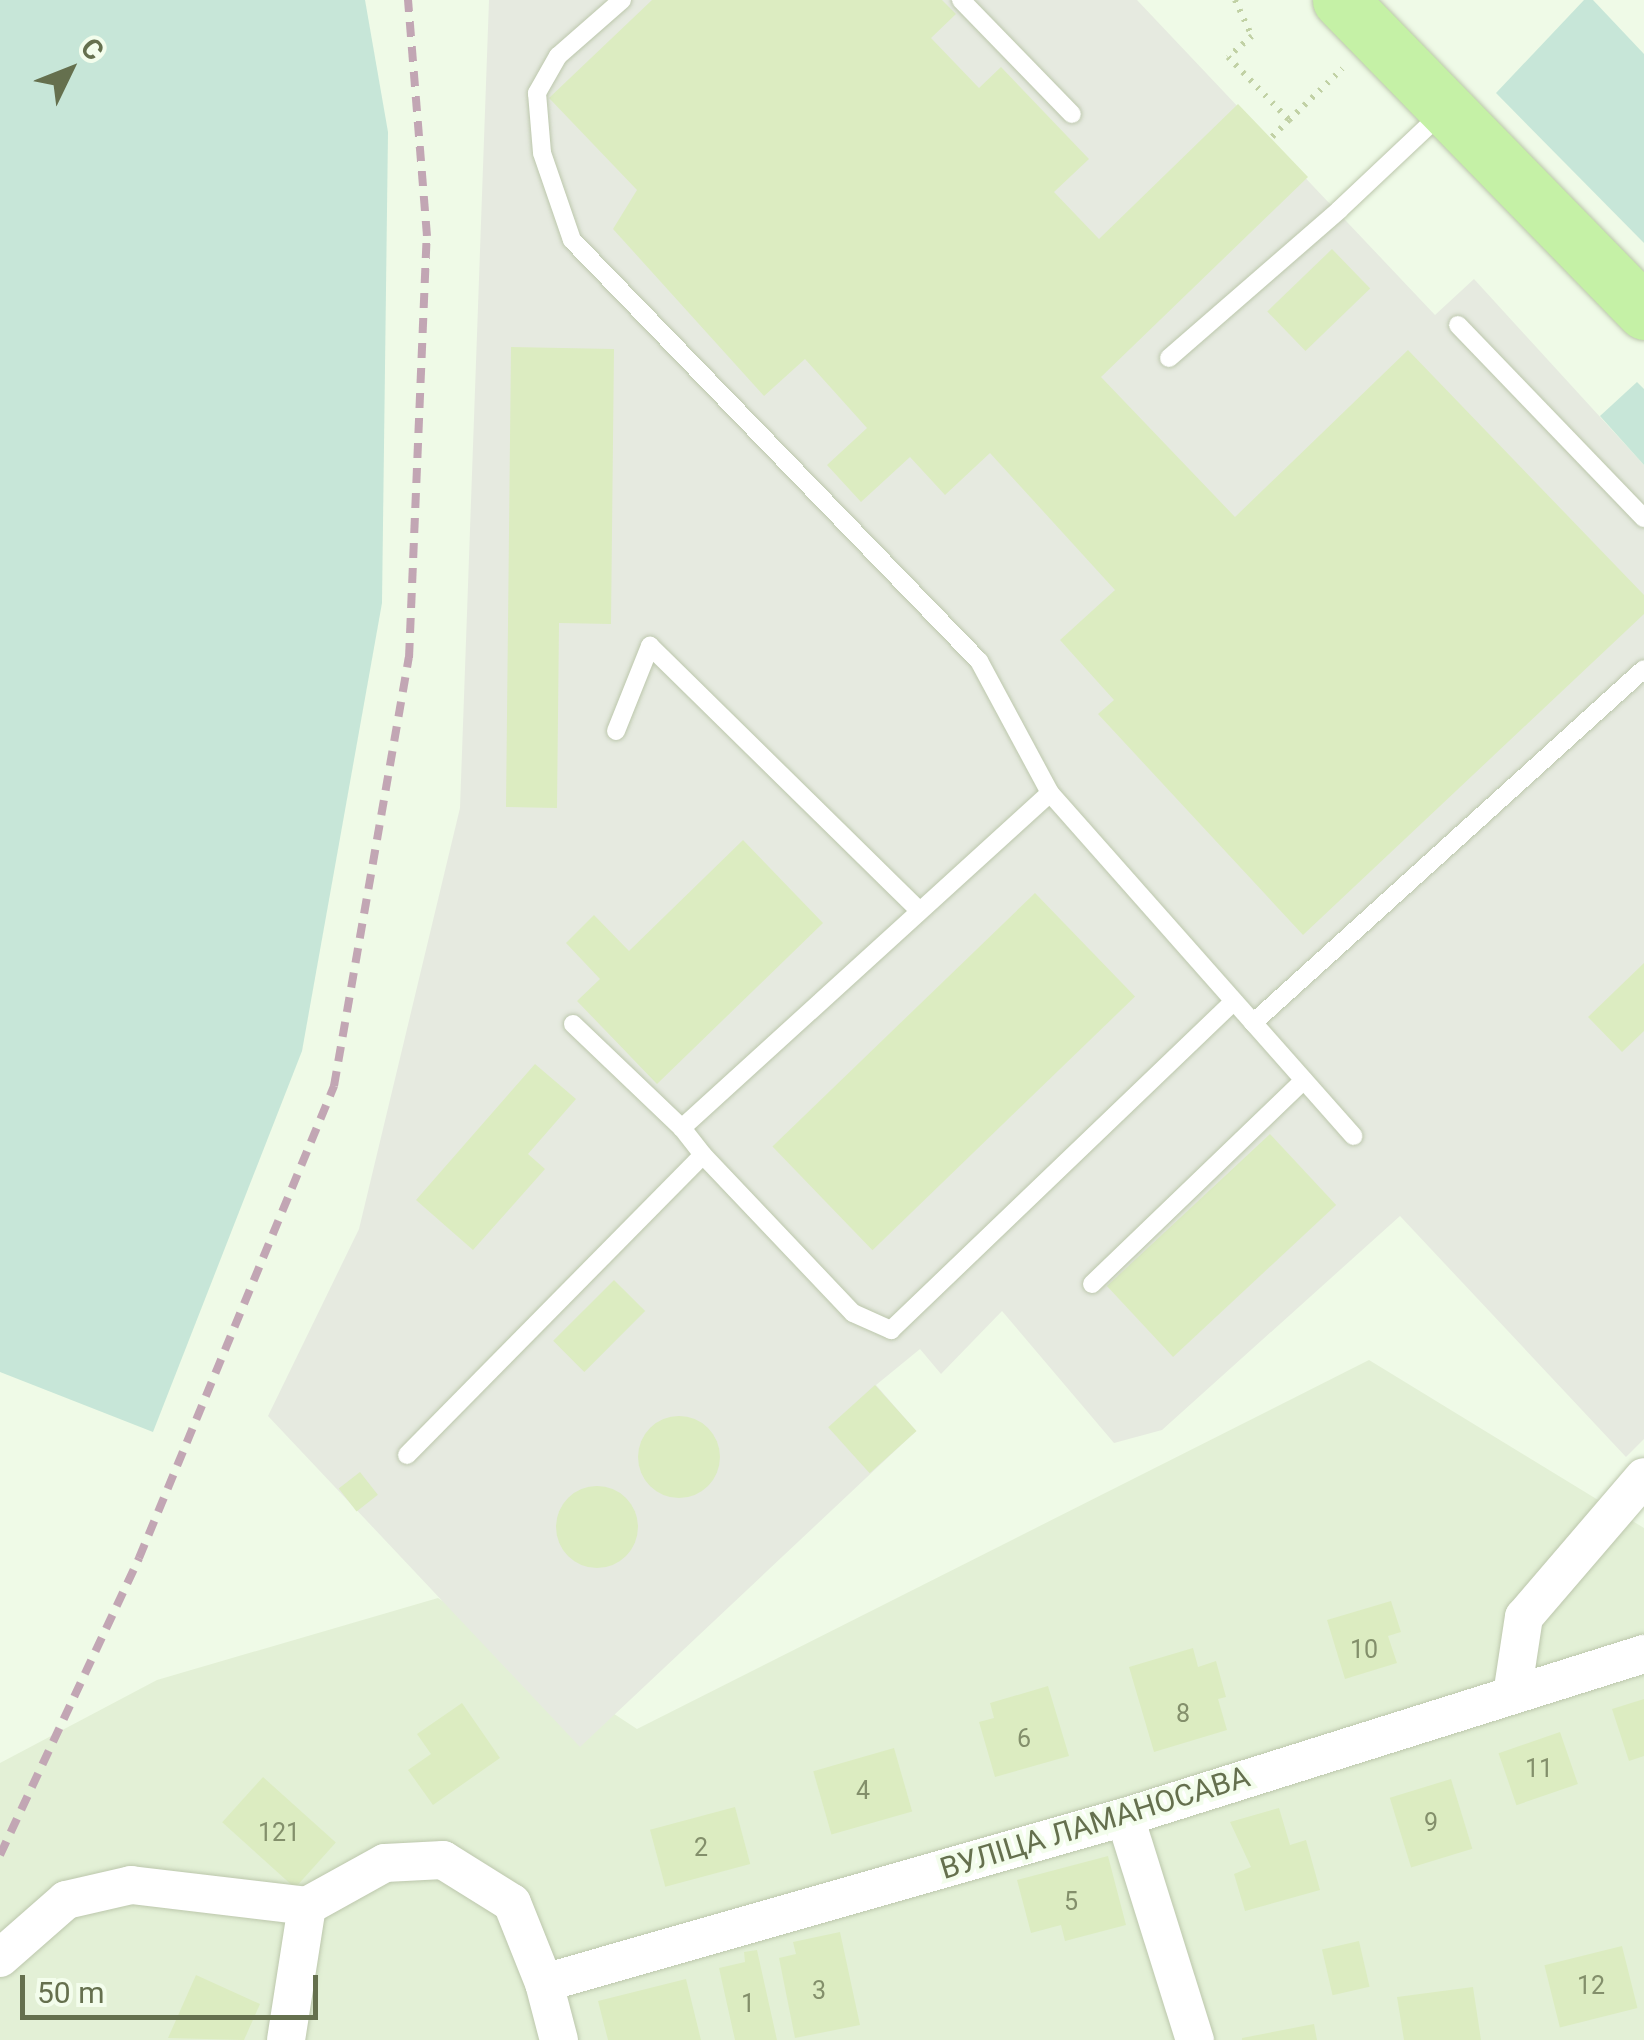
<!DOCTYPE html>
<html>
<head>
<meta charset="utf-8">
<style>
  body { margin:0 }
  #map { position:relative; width:1644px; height:2040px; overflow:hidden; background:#effae7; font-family:Roboto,sans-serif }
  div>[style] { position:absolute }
  .residential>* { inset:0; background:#e3f0d6 }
  .industrial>* { inset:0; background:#e6eae0 }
  .green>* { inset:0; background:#c7e6d8 }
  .building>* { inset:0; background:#dcecc1; transform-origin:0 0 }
  .round { border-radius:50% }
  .path>* { height:6px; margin-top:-3px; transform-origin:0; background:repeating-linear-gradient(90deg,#c1d1a5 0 2.5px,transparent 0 10.5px) }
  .roads { filter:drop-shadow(0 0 2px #bcc7ac) drop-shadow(0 0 2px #bcc7ac) }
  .service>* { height:18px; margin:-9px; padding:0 9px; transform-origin:9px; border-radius:9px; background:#fff }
  .minor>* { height:38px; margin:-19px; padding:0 19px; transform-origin:19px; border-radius:19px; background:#fff }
  .primary>* { height:55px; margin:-27.5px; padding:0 27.5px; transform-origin:27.5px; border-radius:27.5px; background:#c5f1a6 }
  .rail>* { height:8px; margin-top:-4px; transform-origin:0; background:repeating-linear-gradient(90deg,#c2a6b4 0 15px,transparent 0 25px) }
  span { translate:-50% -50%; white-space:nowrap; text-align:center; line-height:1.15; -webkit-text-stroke:8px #f3fdec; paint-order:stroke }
  .number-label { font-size:25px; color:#838f6b }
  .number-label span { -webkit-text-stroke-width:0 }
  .street-label { font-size:30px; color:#65704e }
  .north { position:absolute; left:20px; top:20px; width:100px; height:100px; -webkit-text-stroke:8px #f3fdec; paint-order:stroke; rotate:47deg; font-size:28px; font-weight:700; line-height:40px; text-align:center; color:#65704e }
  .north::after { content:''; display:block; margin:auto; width:35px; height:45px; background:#65704e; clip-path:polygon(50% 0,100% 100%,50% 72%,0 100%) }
  .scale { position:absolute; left:20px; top:1975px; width:298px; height:45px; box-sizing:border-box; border:5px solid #65704e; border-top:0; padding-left:12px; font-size:30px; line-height:35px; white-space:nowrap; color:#65704e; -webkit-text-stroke:8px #f3fdec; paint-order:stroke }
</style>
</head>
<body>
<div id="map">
  <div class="residential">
    <div style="clip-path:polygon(1369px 1360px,1644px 1528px,1644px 2040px,0 2040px,0 1763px,157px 1680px,438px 1598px,637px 1729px)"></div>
  </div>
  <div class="industrial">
    <div style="clip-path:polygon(489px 0,1137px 0,1435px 315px,1474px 279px,1644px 465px,1644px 1439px,1626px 1457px,1400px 1216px,1162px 1430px,1114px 1443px,1002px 1311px,941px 1374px,920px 1349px,876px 1385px,916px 1431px,580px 1747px,268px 1416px,359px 1229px,460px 808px)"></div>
  </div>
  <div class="green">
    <div style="clip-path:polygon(0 0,365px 0,388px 132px,382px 603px,302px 1051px,153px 1432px,0 1372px)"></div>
    <div style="clip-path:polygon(1584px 0,1593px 0,1644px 54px,1644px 243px,1496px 93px)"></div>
    <div style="clip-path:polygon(1637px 382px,1644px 389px,1644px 465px,1600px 416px)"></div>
  </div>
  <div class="building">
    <div style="clip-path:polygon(652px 0,942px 0,956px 14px,931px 38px,979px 88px,1001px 67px,1089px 159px,1054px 192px,1099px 239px,1238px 104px,1308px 177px,1101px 377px,1235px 517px,1408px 350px,1644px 595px,1644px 614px,1303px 935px,1098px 714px,1114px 700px,1060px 640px,1115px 590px,990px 453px,945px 495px,910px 457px,861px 502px,827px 465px,867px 428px,805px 359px,764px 396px,613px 229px,637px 190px,549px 98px)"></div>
    <div style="left:1332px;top:249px;width:55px;height:90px;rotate:46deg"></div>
    <div style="clip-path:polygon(511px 347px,614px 349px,611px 624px,559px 623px,557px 808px,506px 807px)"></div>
    <div style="clip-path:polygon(743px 840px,823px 923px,657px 1084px,577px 1001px,600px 979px,566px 943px,594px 915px,629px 951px)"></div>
    <div style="left:1035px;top:893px;width:144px;height:365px;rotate:46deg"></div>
    <div style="clip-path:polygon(1644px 963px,1644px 1031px,1622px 1052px,1588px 1017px)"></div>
    <div style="clip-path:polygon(535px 1064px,576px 1099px,528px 1154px,545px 1169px,473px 1250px,416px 1200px)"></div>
    <div style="left:1270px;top:1134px;width:97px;height:223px;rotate:47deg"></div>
    <div style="left:614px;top:1280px;width:44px;height:86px;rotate:45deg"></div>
    <div style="left:875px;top:1385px;width:62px;height:63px;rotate:48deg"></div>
    <div class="round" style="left:638px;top:1416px;width:82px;height:82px"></div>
    <div style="left:360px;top:1472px;width:29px;height:27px;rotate:52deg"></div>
    <div class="round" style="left:556px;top:1486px;width:82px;height:82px"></div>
    <div style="clip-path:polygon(1391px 1601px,1401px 1632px,1388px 1636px,1397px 1663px,1345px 1679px,1327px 1620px)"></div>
    <div style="clip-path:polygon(1193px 1648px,1198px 1667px,1216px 1661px,1226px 1697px,1218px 1699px,1227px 1730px,1154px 1752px,1129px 1667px)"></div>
    <div style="clip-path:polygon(1048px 1686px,1069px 1756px,995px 1777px,979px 1722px,994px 1718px,990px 1703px)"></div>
    <div style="clip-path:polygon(1644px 1699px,1644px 1756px,1629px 1761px,1612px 1709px)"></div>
    <div style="clip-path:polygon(462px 1703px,500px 1758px,433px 1805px,408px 1770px,431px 1754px,417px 1734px)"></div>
    <div style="left:1560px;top:1732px;width:55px;height:65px;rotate:71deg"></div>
    <div style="left:894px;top:1748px;width:66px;height:84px;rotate:74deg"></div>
    <div style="left:263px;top:1777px;width:98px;height:61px;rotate:42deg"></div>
    <div style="left:1451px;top:1779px;width:73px;height:64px;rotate:73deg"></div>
    <div style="left:735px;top:1807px;width:59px;height:88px;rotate:75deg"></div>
    <div style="clip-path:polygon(1279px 1808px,1290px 1845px,1306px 1840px,1320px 1890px,1245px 1911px,1234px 1874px,1251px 1867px,1230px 1822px)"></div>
    <div style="clip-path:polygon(1108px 1856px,1126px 1925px,1065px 1941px,1061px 1925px,1031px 1933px,1017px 1880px)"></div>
    <div style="clip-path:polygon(840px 1932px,860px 2025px,795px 2038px,779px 1958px,796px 1954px,793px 1942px)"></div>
    <div style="left:1359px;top:1941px;width:47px;height:38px;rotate:77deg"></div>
    <div style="left:1622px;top:1946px;width:64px;height:80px;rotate:76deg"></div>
    <div style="clip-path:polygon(757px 1950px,777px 2040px,735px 2040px,719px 1968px,745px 1962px,744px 1952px)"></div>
    <div style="clip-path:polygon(196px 1975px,260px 2004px,244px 2040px,168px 2038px)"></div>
    <div style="clip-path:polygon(686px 1979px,701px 2040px,608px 2040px,598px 2001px)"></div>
    <div style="clip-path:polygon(1473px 1987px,1481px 2040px,1404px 2040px,1397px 1997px)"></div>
    <div style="clip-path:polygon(1314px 2024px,1317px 2040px,1242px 2040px,1242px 2038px)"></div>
  </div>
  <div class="path">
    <div style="left:1235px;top:0;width:40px;rotate:65deg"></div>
    <div style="left:1252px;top:36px;width:32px;rotate:139deg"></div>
    <div style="left:1228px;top:57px;width:88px;rotate:45.9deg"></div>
    <div style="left:1289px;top:120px;width:25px;rotate:135deg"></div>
    <div style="left:1289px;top:120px;width:74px;rotate:-43.9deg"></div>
  </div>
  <div class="roads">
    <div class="service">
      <div style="left:622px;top:0;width:85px;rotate:138.8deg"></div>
      <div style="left:558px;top:56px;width:43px;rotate:119.6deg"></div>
      <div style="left:537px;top:93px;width:60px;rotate:85.2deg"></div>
      <div style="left:542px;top:153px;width:92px;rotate:71deg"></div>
      <div style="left:572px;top:240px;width:586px;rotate:45.97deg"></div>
      <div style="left:979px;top:661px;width:150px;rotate:61.7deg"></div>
      <div style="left:1050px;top:793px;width:458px;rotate:48.5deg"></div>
      <div style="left:961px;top:0;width:159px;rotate:45.8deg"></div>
      <div style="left:1458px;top:325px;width:268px;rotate:46.1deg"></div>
      <div style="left:1169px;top:358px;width:225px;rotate:-41deg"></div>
      <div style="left:1339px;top:210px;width:141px;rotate:-43.3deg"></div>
      <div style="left:616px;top:731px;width:92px;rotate:-68.2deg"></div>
      <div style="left:650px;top:646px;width:378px;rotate:44.5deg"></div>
      <div style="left:1050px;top:793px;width:498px;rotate:137.7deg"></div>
      <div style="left:682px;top:1128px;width:34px;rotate:52deg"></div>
      <div style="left:703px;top:1155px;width:218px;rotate:46.5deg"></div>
      <div style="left:853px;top:1313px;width:42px;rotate:24.1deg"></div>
      <div style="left:891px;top:1330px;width:475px;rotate:-43.8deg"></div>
      <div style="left:1253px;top:1023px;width:527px;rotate:-42.16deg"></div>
      <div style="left:573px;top:1024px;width:151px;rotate:43.7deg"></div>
      <div style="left:1092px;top:1284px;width:294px;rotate:-43.9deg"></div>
      <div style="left:407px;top:1455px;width:421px;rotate:-45.4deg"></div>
    </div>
    <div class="minor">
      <div style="left:1512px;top:1695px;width:79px;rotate:-81.3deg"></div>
      <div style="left:1524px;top:1617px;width:184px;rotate:-49.4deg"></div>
      <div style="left:1125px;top:1817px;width:234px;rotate:72.6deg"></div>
      <div style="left:0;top:1958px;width:88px;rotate:-41.3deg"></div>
      <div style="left:66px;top:1900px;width:67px;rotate:-13deg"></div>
      <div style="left:131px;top:1885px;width:177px;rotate:6.8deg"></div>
      <div style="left:544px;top:1983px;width:604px;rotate:-15.95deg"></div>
      <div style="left:1125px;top:1817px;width:544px;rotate:-17.44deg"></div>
      <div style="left:286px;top:2040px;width:136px;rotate:-81.1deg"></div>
      <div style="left:307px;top:1906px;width:89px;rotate:-28.9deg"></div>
      <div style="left:385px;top:1863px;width:58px;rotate:-3deg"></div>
      <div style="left:443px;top:1860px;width:81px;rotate:31.9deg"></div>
      <div style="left:512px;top:1903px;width:86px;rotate:68.2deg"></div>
      <div style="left:544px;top:1983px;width:59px;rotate:75.3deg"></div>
    </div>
    <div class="primary">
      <div style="left:1340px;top:0;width:436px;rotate:45.7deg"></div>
    </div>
  </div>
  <div class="rail">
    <div style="left:0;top:1855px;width:328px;rotate:-64.9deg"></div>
    <div style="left:139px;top:1558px;width:511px;rotate:-67.55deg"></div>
    <div style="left:334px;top:1086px;width:435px;rotate:-80.1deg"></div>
    <div style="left:409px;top:658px;width:422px;rotate:-87.6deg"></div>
    <div style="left:427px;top:236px;width:237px;rotate:-94.6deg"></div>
  </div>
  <div class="number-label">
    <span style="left:1364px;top:1650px">10</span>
    <span style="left:1183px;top:1714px">8</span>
    <span style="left:1024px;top:1739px">6</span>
    <span style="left:1539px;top:1769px">11</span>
    <span style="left:863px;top:1791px">4</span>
    <span style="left:1431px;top:1823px">9</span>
    <span style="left:279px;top:1833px">121</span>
    <span style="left:701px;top:1848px">2</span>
    <span style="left:1071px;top:1902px">5</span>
    <span style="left:1591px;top:1986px">12</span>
    <span style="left:819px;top:1991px">3</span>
    <span style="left:748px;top:2004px">1</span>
  </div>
  <div class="street-label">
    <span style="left:1095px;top:1823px;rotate:-17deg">ВУЛІЦА ЛАМАНОСАВА</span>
  </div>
  <div class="north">С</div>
  <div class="scale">50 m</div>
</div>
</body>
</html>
